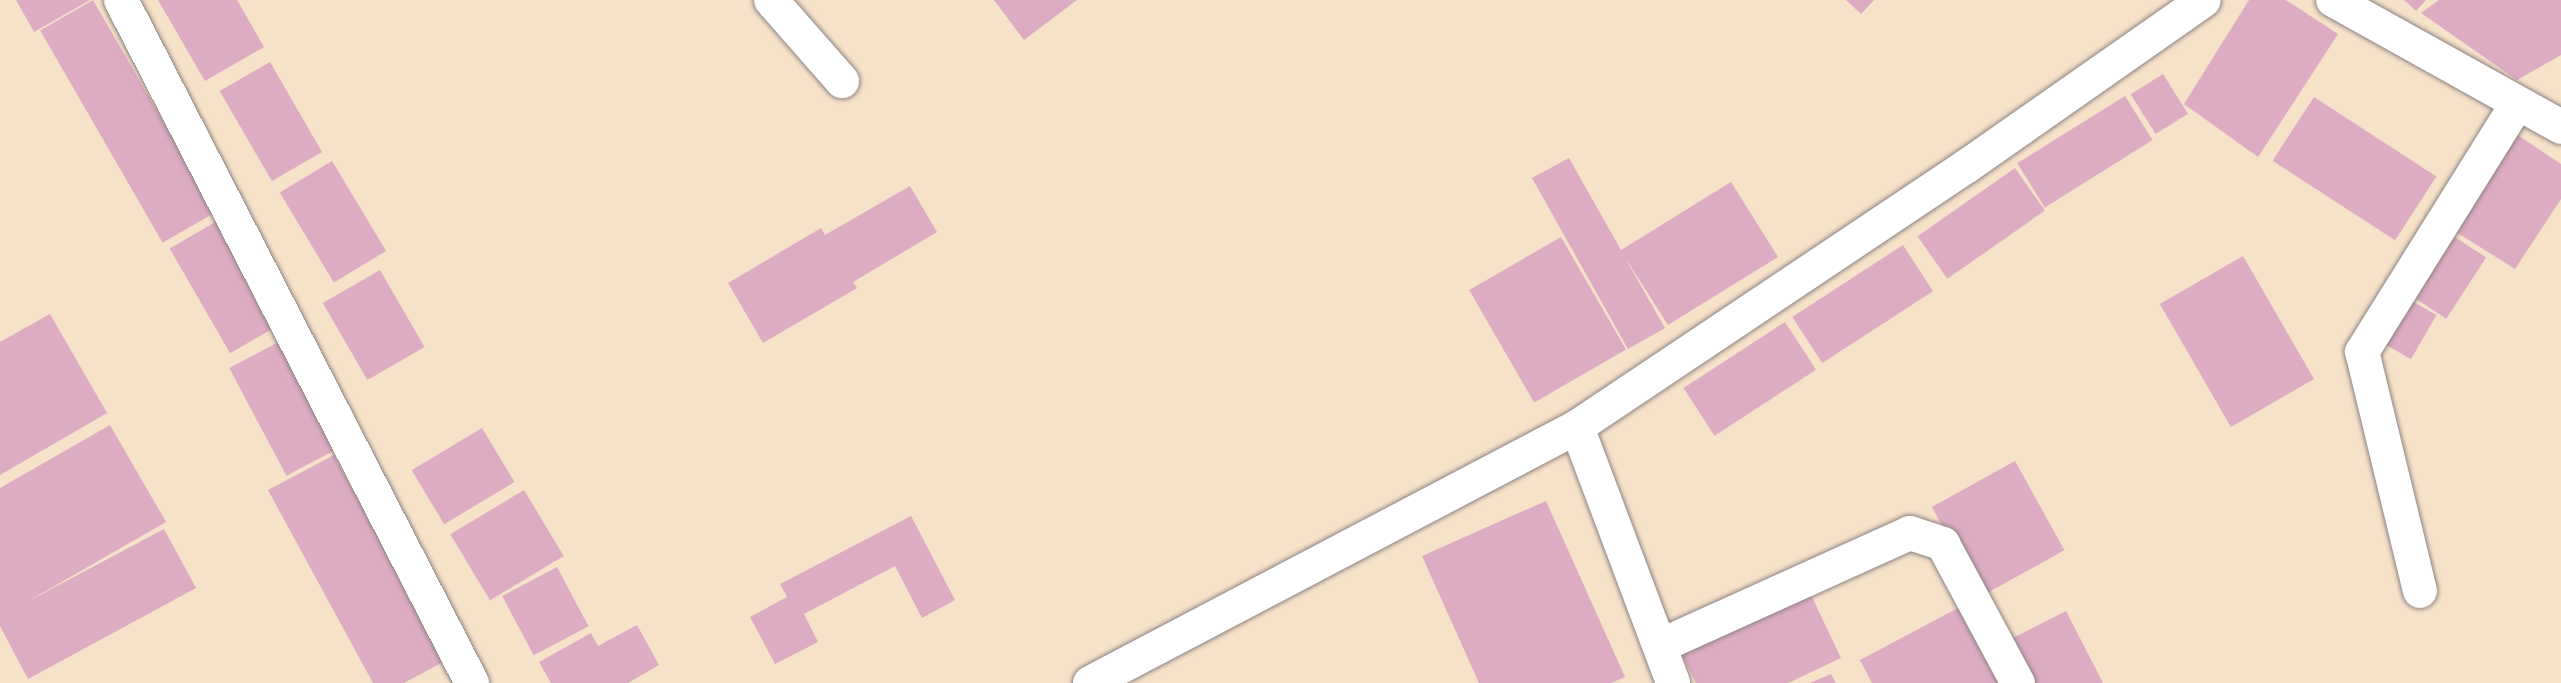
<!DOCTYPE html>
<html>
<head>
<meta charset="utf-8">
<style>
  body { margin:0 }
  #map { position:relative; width:2561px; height:683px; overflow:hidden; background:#f6e1c9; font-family:"Shantell Sans",sans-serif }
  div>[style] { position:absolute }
  .building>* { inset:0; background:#ddabc2; transform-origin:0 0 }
  .roads { filter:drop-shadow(0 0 2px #8c8282) drop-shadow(0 0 2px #8c8282) }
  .street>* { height:34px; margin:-17px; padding:0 17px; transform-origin:17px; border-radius:17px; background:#fff }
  span { translate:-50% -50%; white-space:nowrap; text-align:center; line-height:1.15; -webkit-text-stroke:6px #fff; paint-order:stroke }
</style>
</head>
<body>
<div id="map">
  <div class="building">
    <div style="clip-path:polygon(16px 0,90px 0,34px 32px)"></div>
    <div style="left:93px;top:0;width:245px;height:61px;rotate:60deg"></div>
    <div style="clip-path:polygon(158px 0,237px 0,264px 47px,205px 81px)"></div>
    <div style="clip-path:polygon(994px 0,1077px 0,1024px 40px)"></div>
    <div style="clip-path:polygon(1846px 0,1874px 0,1861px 14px)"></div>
    <div style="clip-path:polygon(2249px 0,2286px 0,2338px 34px,2258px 157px,2184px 104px)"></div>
    <div style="clip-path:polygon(2404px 0,2426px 0,2416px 11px)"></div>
    <div style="clip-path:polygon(2439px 0,2561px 0,2561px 55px,2517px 80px,2421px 13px)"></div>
    <div style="left:270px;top:62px;width:104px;height:58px;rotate:60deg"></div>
    <div style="left:2163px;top:74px;width:47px;height:38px;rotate:58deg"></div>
    <div style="left:2125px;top:96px;width:52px;height:127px;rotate:58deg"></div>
    <div style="left:2314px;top:97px;width:146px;height:76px;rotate:33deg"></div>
    <div style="clip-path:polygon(2516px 134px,2561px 164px,2561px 199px,2515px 269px,2453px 230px)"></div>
    <div style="clip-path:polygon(1569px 158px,1621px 250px,1731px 182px,1778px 257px,1668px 325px,1624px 256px,1665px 328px,1628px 349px,1532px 178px)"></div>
    <div style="left:332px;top:161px;width:105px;height:61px;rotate:59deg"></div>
    <div style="left:2015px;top:168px;width:52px;height:119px;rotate:55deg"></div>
    <div style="clip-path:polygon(910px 186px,937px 232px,853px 282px,857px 288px,763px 343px,728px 283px,821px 228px,825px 235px)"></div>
    <div style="left:219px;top:220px;width:121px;height:57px;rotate:60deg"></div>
    <div style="left:2450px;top:234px;width:43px;height:73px;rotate:33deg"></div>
    <div style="left:1561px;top:237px;width:130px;height:106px;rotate:60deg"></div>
    <div style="left:1903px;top:245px;width:55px;height:132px;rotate:57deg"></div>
    <div style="left:2243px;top:256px;width:142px;height:96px;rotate:60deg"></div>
    <div style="left:380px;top:270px;width:89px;height:66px;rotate:60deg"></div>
    <div style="left:2407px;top:298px;width:34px;height:51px;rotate:30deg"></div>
    <div style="clip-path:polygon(50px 314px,107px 413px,0 475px,0 342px)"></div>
    <div style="left:1785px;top:322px;width:57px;height:121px;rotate:57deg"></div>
    <div style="left:284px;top:339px;width:122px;height:62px;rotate:62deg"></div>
    <div style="clip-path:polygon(110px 425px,166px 522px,25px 603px,164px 529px,196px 588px,28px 679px,0 626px,0 488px)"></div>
    <div style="left:482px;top:428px;width:63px;height:82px;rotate:59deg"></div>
    <div style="clip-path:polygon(334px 455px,445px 661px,404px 683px,373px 683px,268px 490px)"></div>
    <div style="left:2015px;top:461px;width:102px;height:95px;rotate:61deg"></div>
    <div style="left:524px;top:490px;width:77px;height:86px;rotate:59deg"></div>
    <div style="clip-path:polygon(1546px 501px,1625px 677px,1611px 683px,1479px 683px,1422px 556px)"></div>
    <div style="clip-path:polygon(911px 516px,955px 600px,922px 618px,895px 566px,804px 614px,818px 642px,775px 664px,750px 617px,787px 597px,780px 584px)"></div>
    <div style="left:557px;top:567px;width:67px;height:62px;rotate:62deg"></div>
    <div style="clip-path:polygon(1810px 593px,1841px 658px,1788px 683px,1696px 683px,1681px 653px)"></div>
    <div style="clip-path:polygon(1958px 608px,1998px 683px,1872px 683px,1860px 660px)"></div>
    <div style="clip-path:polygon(2066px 611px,2103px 683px,2031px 683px,2009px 640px)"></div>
    <div style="clip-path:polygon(637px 625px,659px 665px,628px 683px,551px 683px,539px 662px,591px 633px,598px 646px)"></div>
    <div style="clip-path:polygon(1831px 674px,1836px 683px,1810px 683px)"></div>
  </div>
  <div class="roads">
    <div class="street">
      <div style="left:121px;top:0;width:768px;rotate:62.8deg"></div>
      <div style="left:771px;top:0;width:108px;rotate:48.8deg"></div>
      <div style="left:2333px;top:0;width:261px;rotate:29.1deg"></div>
      <div style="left:1577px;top:427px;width:273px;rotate:69.4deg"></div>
      <div style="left:2420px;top:591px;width:246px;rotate:-103.6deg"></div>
      <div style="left:2362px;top:352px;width:292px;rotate:-58deg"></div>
      <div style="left:1662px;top:645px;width:272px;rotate:-24.3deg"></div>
      <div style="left:1910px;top:533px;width:35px;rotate:18deg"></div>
      <div style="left:1943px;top:544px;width:158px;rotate:61.7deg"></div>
      <div style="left:1090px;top:683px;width:550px;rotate:-27.73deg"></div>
      <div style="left:1577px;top:427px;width:469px;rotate:-33.8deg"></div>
      <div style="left:1967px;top:166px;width:289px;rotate:-35deg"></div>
    </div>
  </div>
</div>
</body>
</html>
